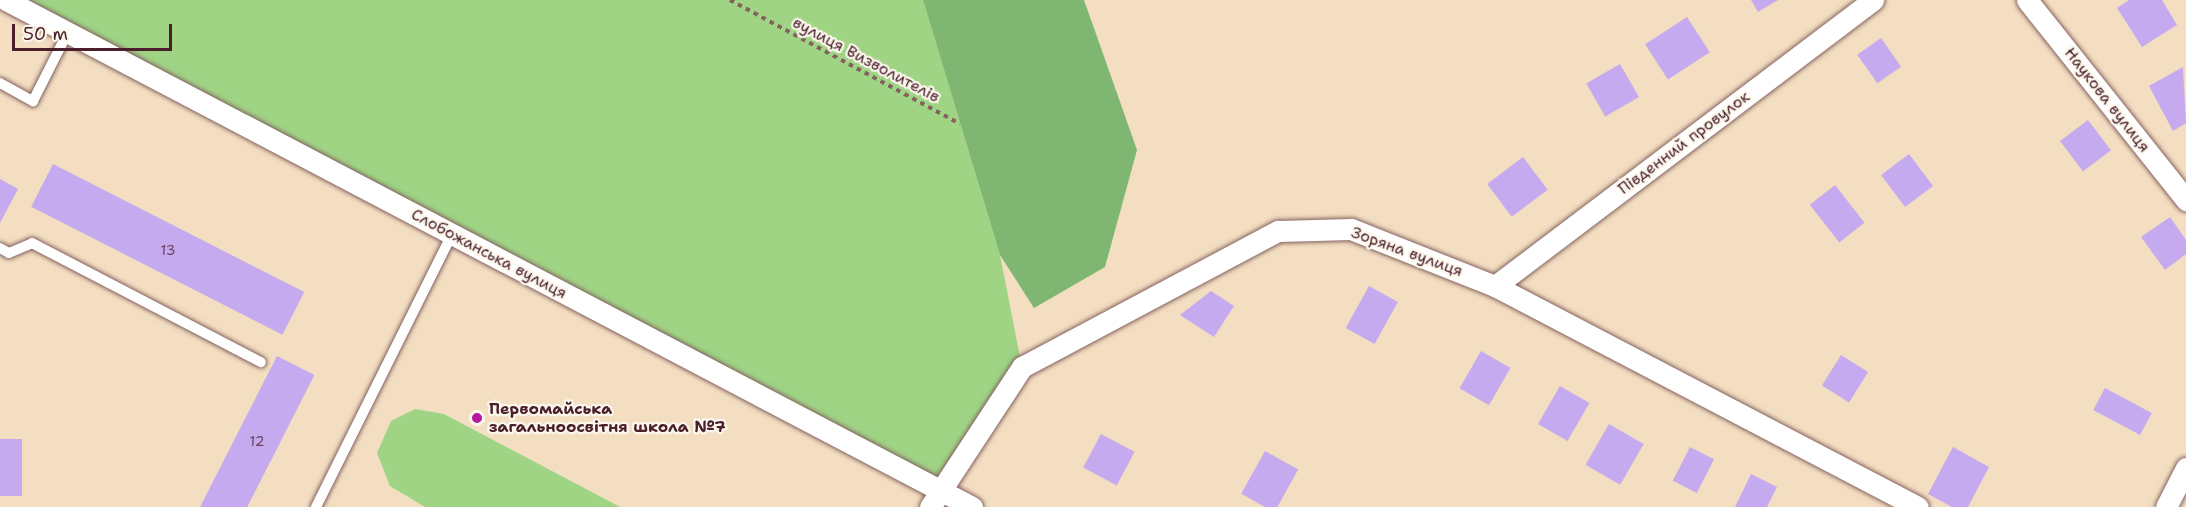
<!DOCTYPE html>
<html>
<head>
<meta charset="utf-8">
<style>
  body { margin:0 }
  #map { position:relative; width:2186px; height:507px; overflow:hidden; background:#f3dec1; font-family:"Shantell Sans",sans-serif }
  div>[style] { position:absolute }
  .green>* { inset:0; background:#9fd485 }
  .forest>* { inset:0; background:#7fb672 }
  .building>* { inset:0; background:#c6aaef; transform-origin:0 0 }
  .path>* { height:4px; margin-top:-2px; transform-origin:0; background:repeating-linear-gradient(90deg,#856260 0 4.5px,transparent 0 9px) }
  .roads { filter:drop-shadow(0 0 2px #856260) drop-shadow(0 0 2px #856260) }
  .service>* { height:10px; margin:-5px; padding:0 5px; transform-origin:5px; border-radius:5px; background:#fff }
  .minor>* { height:21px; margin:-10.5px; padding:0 10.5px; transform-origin:10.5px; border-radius:10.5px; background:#fff }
  .dots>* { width:16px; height:16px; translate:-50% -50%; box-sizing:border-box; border:3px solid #fbf7ec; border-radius:50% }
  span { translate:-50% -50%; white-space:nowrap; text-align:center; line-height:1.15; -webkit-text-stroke:4.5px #fbf7ec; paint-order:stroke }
  .number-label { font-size:14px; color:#69425c }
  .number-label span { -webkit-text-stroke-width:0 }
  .street-label { font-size:16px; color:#4a1f2b }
  .poi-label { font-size:16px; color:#4a1f2b; font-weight:700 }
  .left { translate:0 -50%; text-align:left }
  .scale { position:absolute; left:12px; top:24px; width:160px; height:27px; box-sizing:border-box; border:3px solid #4a1f2b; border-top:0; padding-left:8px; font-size:18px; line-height:21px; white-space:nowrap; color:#4a1f2b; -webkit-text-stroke:4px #fbf7ec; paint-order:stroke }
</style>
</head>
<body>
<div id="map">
  <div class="green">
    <div style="clip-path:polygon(6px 0,923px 0,1000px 255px,1022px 367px,939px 490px)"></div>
    <div style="clip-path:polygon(415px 409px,444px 414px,620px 507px,425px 507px,390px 486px,377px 453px,391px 421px)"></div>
  </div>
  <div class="forest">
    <div style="clip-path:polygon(923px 0,1084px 0,1137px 150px,1105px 267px,1034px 308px,1000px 255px)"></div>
  </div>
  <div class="building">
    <div style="clip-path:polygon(1751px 0,1778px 0,1758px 12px)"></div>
    <div style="clip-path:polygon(2129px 0,2162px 0,2177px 25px,2142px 47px,2117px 8px)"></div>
    <div style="left:1687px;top:17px;width:42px;height:50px;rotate:57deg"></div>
    <div style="left:1881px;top:38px;width:35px;height:29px;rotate:55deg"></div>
    <div style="left:1620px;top:64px;width:38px;height:39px;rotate:60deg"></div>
    <div style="clip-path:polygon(2183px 67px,2186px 123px,2173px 131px,2149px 86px)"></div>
    <div style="left:2088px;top:120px;width:38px;height:35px;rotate:53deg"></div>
    <div style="left:1909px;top:154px;width:40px;height:35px;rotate:53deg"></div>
    <div style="left:1523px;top:157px;width:41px;height:45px;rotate:53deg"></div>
    <div style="left:53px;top:164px;width:282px;height:48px;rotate:27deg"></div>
    <div style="clip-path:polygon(0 179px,18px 189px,0 223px)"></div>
    <div style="left:1835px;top:185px;width:48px;height:32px;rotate:52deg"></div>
    <div style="clip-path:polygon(2170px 217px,2186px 240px,2186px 254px,2165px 270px,2141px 237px)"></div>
    <div style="left:1369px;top:286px;width:33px;height:48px;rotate:29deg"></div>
    <div style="clip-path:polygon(1211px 291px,1234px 306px,1214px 337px,1180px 315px)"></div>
    <div style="left:1481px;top:351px;width:34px;height:43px;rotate:30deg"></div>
    <div style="left:1841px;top:355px;width:32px;height:36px;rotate:32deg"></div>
    <div style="left:277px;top:356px;width:42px;height:169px;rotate:27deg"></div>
    <div style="left:1560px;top:386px;width:34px;height:44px;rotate:30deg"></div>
    <div style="left:2105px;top:388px;width:53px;height:25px;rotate:28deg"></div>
    <div style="left:1609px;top:424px;width:40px;height:47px;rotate:30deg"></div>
    <div style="left:1101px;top:434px;width:38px;height:38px;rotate:28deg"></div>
    <div style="left:0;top:439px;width:22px;height:57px"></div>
    <div style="left:1690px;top:447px;width:27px;height:38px;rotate:27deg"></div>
    <div style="clip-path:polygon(1953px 447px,1989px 467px,1968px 507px,1952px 507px,1928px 494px)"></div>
    <div style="left:1265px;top:451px;width:38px;height:49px;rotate:29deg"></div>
    <div style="clip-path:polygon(1751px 474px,1777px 487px,1767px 507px,1735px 507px)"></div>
  </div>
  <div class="path">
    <div style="left:730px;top:0;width:261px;rotate:28.3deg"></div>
  </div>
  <div class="roads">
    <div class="service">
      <div style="left:0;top:83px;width:38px;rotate:29deg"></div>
      <div style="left:33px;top:101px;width:77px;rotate:-63.1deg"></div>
      <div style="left:0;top:248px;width:10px;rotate:29deg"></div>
      <div style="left:9px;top:253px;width:25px;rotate:-23deg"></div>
      <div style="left:32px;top:243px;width:258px;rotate:27.5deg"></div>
      <div style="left:316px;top:507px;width:305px;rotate:-63.5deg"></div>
    </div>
    <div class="minor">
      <div style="left:6px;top:0;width:1091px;rotate:27.69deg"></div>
      <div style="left:2027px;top:0;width:256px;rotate:51.5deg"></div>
      <div style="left:1495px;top:286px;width:474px;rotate:-37.1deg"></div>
      <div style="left:930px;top:507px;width:168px;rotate:-56.7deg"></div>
      <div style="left:1022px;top:367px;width:290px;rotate:-28deg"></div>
      <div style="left:1278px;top:231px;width:73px;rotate:-1.6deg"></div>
      <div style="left:1351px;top:229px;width:155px;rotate:21.6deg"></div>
      <div style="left:1495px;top:286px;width:477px;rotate:27.6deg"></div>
      <div style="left:2166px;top:507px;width:44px;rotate:-62.9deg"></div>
    </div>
  </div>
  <div class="dots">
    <div style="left:477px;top:418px;background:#b5179e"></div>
  </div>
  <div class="number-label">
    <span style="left:168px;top:250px">13</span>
    <span style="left:257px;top:441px">12</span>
  </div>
  <div class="street-label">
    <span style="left:866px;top:60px;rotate:28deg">вулиця Визволителів</span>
    <span style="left:2107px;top:100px;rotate:52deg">Наукова вулиця</span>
    <span style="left:1684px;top:143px;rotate:-37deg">Південний провулок</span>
    <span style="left:1407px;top:252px;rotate:20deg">Зоряна вулиця</span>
    <span style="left:489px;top:254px;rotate:28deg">Слобожанська вулиця</span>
  </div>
  <div class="poi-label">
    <span class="left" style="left:489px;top:418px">Первомайська<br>загальноосвітня школа №7</span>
  </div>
  <div class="scale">50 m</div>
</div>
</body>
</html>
